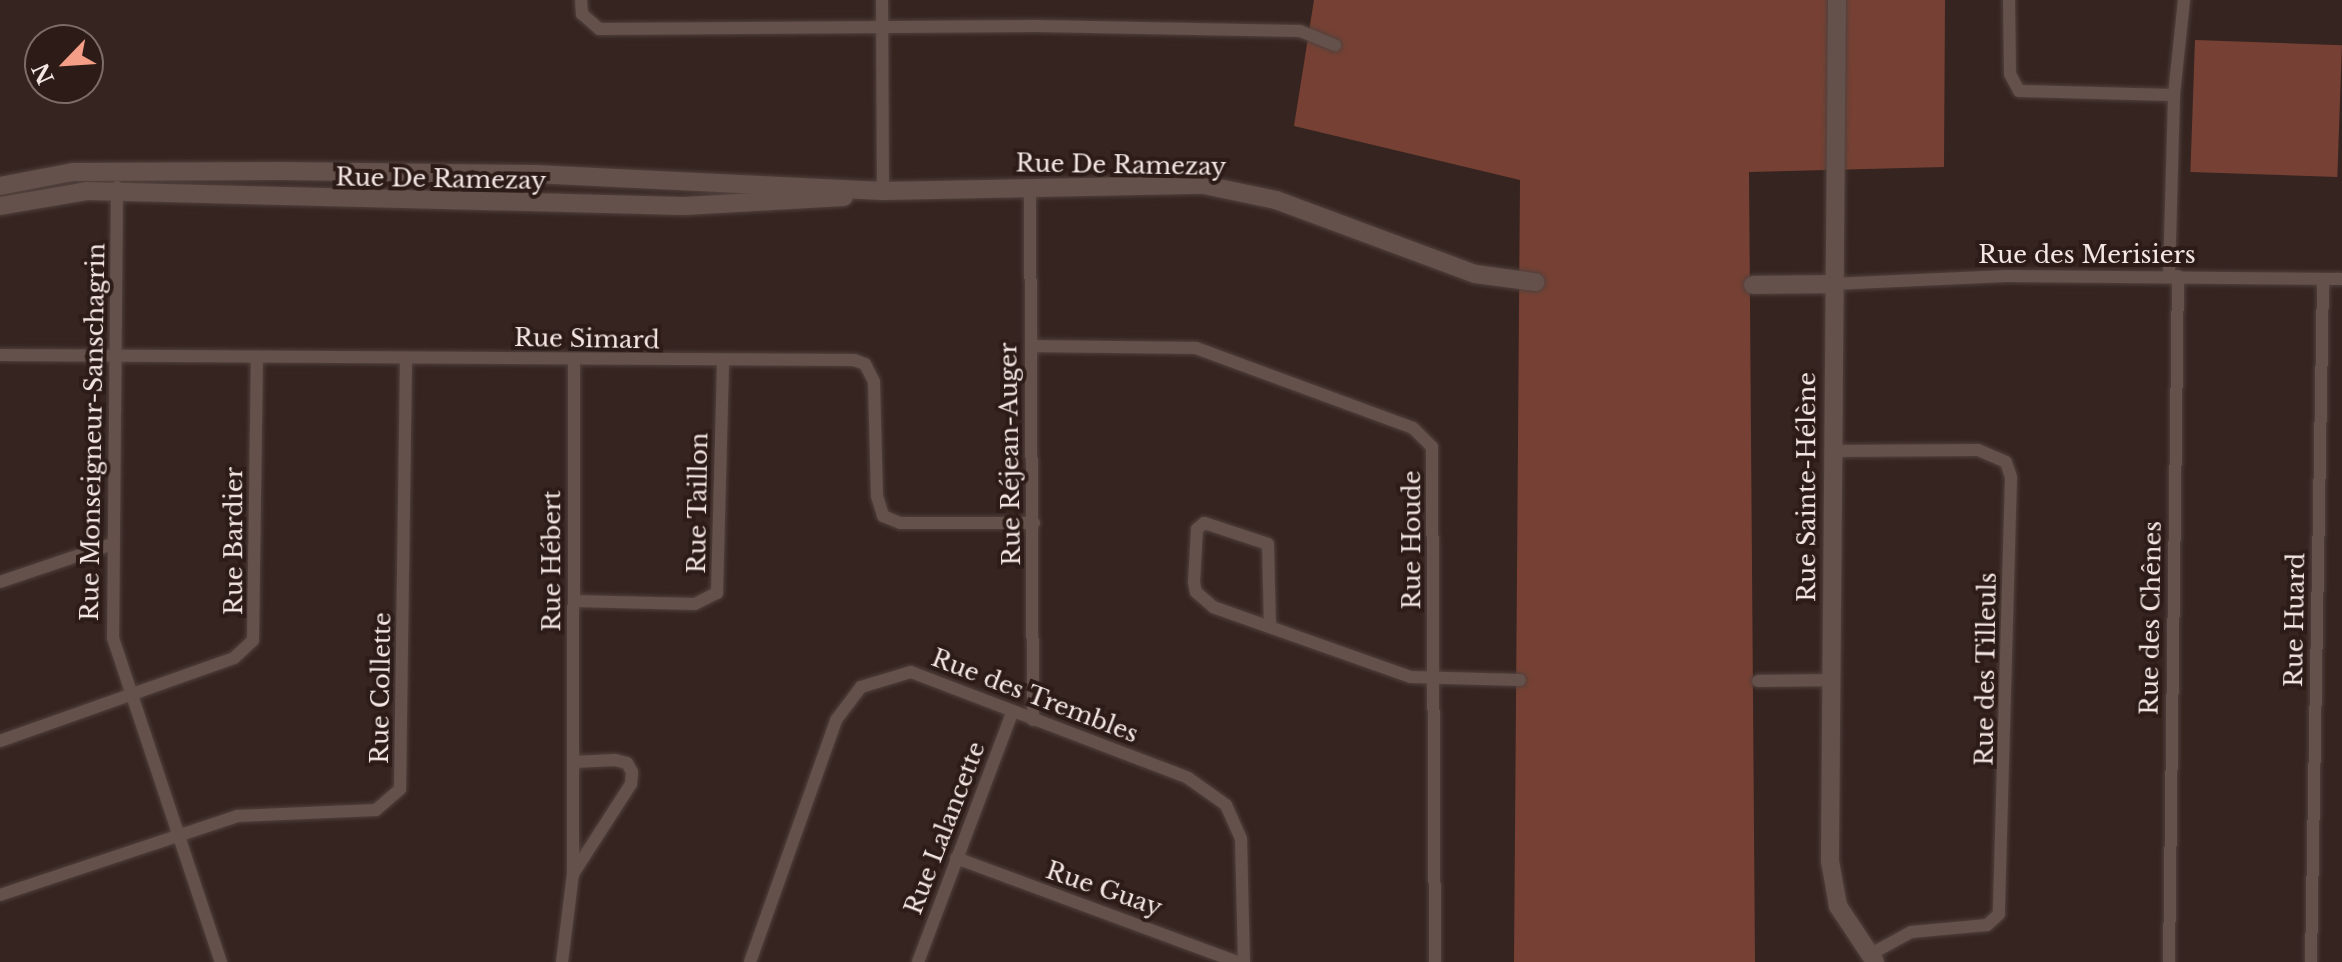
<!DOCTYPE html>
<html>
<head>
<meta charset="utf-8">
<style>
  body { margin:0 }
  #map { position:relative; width:2342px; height:962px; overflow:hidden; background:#362420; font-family:"Libre Baskerville",serif }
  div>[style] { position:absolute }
  .green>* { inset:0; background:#764134; transform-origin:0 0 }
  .roads { filter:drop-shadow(0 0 2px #50413d) drop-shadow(0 0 2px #50413d) }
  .street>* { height:12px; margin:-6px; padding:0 6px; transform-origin:6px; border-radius:6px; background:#65514b }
  .secondary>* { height:18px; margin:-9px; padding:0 9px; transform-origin:9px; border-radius:9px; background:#65514b }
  span { translate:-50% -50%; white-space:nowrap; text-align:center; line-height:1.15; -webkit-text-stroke:8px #2c1b16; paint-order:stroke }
  .street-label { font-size:24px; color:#f3e6e3 }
  .north { position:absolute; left:24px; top:24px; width:80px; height:80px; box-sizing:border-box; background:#2c1b16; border:2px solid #7c6c68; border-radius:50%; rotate:245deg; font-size:22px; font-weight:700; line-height:32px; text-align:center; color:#f3e6e3 }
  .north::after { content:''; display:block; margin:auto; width:28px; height:36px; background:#f49e88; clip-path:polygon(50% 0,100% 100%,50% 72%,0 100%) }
</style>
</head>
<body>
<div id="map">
  <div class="green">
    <div style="clip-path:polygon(1314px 0,1945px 0,1944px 167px,1749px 172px,1755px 962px,1514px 962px,1520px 180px,1294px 126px)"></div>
    <div style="left:2195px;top:40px;width:147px;height:132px;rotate:2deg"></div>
  </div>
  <div class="roads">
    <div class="street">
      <div style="left:581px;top:0;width:14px;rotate:86deg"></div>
      <div style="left:582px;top:14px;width:23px;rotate:41deg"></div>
      <div style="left:599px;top:29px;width:438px;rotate:-0.4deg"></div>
      <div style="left:1037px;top:26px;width:263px;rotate:1.1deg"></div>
      <div style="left:1300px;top:31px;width:38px;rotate:22deg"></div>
      <div style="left:882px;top:0;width:191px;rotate:89.7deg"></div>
      <div style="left:2009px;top:0;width:74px;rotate:89.2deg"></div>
      <div style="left:2010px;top:74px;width:19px;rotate:62deg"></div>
      <div style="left:2019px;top:91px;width:155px;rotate:1.5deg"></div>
      <div style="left:117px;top:187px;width:451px;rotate:90.5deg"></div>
      <div style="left:113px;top:638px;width:342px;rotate:71.6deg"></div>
      <div style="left:1030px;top:187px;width:533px;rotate:89.68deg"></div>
      <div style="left:2169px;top:276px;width:181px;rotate:-88.4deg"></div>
      <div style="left:2174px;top:95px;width:96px;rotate:-84deg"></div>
      <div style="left:1832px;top:284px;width:174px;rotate:-2.6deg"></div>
      <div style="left:2006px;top:276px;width:336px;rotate:0.5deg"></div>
      <div style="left:1031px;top:346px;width:165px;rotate:0.7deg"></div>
      <div style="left:1196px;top:348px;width:231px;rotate:20.2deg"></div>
      <div style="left:1413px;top:428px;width:27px;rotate:45deg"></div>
      <div style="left:1432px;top:447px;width:515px;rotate:89.67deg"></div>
      <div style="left:0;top:355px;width:854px;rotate:0.34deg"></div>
      <div style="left:854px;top:360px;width:12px;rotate:20deg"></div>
      <div style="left:865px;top:364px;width:20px;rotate:63deg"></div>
      <div style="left:874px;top:382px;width:114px;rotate:88.5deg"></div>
      <div style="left:877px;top:496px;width:21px;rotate:73deg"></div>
      <div style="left:883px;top:516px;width:18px;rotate:22deg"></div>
      <div style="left:900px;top:523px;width:134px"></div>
      <div style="left:1833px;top:451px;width:145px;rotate:-0.4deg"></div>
      <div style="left:1978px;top:450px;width:30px;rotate:23deg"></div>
      <div style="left:2006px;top:462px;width:16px;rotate:72deg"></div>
      <div style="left:2011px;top:477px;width:437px;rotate:91.6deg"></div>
      <div style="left:1999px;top:914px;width:16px;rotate:137deg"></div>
      <div style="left:1987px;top:925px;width:76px;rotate:174.7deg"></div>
      <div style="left:1911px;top:932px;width:48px;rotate:151.3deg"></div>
      <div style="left:0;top:582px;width:118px;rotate:-18.7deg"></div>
      <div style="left:574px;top:601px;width:121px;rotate:1.4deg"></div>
      <div style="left:695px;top:604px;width:25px;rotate:-27deg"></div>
      <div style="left:717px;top:593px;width:230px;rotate:-88.5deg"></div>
      <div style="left:1270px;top:627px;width:83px;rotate:-91.4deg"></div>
      <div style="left:1268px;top:544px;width:67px;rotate:-161.8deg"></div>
      <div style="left:1204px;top:523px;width:9px;rotate:139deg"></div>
      <div style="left:1197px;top:529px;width:53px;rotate:93.2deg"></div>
      <div style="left:1194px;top:582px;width:10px;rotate:79deg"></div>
      <div style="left:1196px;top:592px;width:23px;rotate:41deg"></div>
      <div style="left:1213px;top:607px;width:210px;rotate:19.5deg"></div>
      <div style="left:1411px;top:677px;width:109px;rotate:1.6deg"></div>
      <div style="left:1758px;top:681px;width:72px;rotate:-0.8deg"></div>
      <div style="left:0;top:741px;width:248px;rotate:-19.5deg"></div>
      <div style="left:234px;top:658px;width:26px;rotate:-43deg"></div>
      <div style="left:253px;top:640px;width:281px;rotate:-89.2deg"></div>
      <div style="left:956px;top:858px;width:300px;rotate:20.3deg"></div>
      <div style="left:573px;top:874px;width:107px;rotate:-57.2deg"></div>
      <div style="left:631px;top:784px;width:12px;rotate:-85deg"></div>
      <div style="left:632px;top:772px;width:10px;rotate:-119deg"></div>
      <div style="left:627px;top:763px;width:12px;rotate:-166deg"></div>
      <div style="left:615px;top:760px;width:41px;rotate:177.2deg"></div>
      <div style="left:0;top:895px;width:250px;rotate:-18.4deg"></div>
      <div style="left:237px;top:816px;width:139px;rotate:-2.5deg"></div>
      <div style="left:376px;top:810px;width:32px;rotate:-41deg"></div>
      <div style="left:400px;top:789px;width:431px;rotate:-89.2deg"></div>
      <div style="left:562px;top:962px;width:89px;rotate:-82.9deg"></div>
      <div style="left:573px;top:874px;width:513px;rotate:-89.89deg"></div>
      <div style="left:750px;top:962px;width:257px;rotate:-70.4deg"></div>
      <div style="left:836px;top:720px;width:41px;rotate:-52.9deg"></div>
      <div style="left:861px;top:687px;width:52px;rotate:-16.7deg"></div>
      <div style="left:911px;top:672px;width:297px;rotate:20.9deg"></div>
      <div style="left:1188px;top:778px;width:47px;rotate:35.4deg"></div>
      <div style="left:1226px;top:805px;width:37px;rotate:66deg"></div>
      <div style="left:1241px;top:839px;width:123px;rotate:88.6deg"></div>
      <div style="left:918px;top:962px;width:268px;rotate:-69.3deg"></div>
      <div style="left:2169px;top:962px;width:686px;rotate:-89.25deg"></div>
      <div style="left:2311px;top:962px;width:683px;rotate:-88.99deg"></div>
    </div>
    <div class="secondary">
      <div style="left:1837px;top:0;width:861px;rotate:90.47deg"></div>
      <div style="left:1830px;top:861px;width:46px;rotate:79.9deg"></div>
      <div style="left:1838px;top:906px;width:67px;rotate:56.5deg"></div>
      <div style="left:0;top:186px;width:74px;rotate:-10.9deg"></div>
      <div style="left:73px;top:172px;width:208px;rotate:-0.3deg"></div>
      <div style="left:281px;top:171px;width:253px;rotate:0.7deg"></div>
      <div style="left:534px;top:174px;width:349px;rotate:2.8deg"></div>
      <div style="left:883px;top:191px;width:321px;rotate:-1.1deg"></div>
      <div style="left:1204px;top:185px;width:74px;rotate:11.8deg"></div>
      <div style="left:1276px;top:200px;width:212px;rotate:20.4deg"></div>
      <div style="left:1475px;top:274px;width:61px;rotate:7.6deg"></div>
      <div style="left:0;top:206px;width:88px;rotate:-9.8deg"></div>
      <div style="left:87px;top:191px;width:597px;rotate:1.44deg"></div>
      <div style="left:684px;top:206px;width:160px;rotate:-3.2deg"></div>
      <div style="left:1753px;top:285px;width:79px;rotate:-0.7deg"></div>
    </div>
  </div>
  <div class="street-label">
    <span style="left:1121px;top:165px;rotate:1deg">Rue De Ramezay</span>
    <span style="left:441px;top:179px;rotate:1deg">Rue De Ramezay</span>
    <span style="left:2087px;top:255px">Rue des Merisiers</span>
    <span style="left:587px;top:339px;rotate:1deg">Rue Simard</span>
    <span style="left:93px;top:432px;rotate:-89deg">Rue Monseigneur-Sanschagrin</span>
    <span style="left:1010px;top:454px;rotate:-91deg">Rue Réjean-Auger</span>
    <span style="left:1807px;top:487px;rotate:-90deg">Rue Sainte-Hélène</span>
    <span style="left:698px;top:503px;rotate:-89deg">Rue Taillon</span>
    <span style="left:1412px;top:540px;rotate:-90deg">Rue Houde</span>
    <span style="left:234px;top:541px;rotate:-90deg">Rue Bardier</span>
    <span style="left:552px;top:561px;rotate:-90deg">Rue Hébert</span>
    <span style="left:2151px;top:618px;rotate:-89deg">Rue des Chênes</span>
    <span style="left:2295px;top:620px;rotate:-89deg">Rue Huard</span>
    <span style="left:1986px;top:669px;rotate:-89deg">Rue des Tilleuls</span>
    <span style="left:381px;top:688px;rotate:-89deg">Rue Collette</span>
    <span style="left:1035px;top:696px;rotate:21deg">Rue des Trembles</span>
    <span style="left:945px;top:828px;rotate:-69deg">Rue Lalancette</span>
    <span style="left:1104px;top:889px;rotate:19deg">Rue Guay</span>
  </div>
  <div class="north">N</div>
</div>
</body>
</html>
